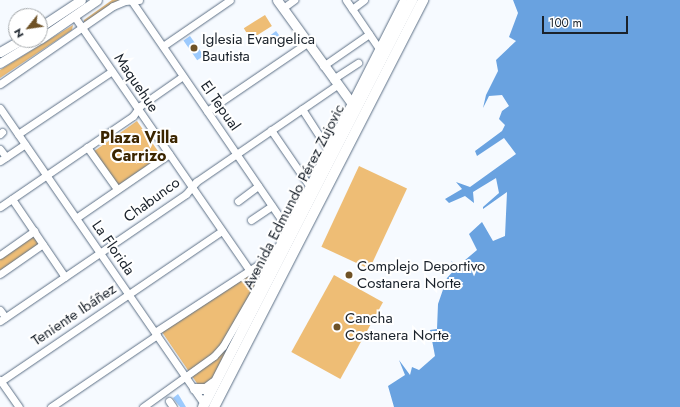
<!DOCTYPE html>
<html>
<head>
<meta charset="utf-8">
<style>
  body { margin:0 }
  #map { position:relative; width:680px; height:407px; overflow:hidden; background:#f6faff; font-family:Jost,sans-serif }
  div>[style] { position:absolute }
  .green>* { inset:0; background:#eebd75; transform-origin:0 0 }
  .water>* { inset:0; background:#69a2e0 }
  .building>* { inset:0; background:#9ccafd; transform-origin:0 0 }
  .roads { filter:drop-shadow(0 0 1px #5d7086) drop-shadow(0 0 1px #5d7086) }
  .minor>* { height:7px; margin:-3.5px; padding:0 3.5px; transform-origin:3.5px; border-radius:3.5px; background:#fff }
  .major>* { height:9px; margin:-4.5px; padding:0 4.5px; transform-origin:4.5px; border-radius:4.5px; background:#fff }
  .highway>* { height:10px; margin:-5px; padding:0 5px; transform-origin:5px; border-radius:5px; background:#fff }
  .dots>* { width:11px; height:11px; translate:-50% -50%; box-sizing:border-box; border:2px solid #fff; border-radius:50% }
  span { translate:-50% -50%; white-space:nowrap; text-align:center; line-height:1.15; -webkit-text-stroke:4px #fff; paint-order:stroke }
  .poi-label { font-size:15px; color:#1a222b }
  .left { translate:0 -50%; text-align:left }
  .street-label { font-size:15px; color:#1a222b }
  .neighbourhood-label { font-size:16px; color:#3b2500; font-weight:700 }
  .north { position:absolute; left:8px; top:8px; width:40px; height:40px; box-sizing:border-box; background:#fff; border:1px solid #a3a7aa; border-radius:50%; rotate:240deg; font-size:11px; font-weight:700; line-height:16px; text-align:center; color:#1a222b }
  .north::after { content:''; display:block; margin:auto; width:14px; height:18px; background:#6f5226; clip-path:polygon(50% 0,100% 100%,50% 72%,0 100%) }
  .scale { position:absolute; left:542px; top:16px; width:86px; height:18px; box-sizing:border-box; border:2px solid #1a222b; border-top:0; padding-left:5px; font-size:12px; line-height:14px; white-space:nowrap; color:#1a222b; -webkit-text-stroke:3px #fff; paint-order:stroke }
</style>
</head>
<body>
<div id="map">
  <div class="green">
    <div style="clip-path:polygon(112px 0,123px 0,84px 23px,84px 20px)"></div>
    <div style="left:265px;top:15px;width:13px;height:25px;rotate:58deg"></div>
    <div style="clip-path:polygon(73px 25px,72px 30px,0 78px,0 70px)"></div>
    <div style="left:137px;top:121px;width:42px;height:53px;rotate:55deg"></div>
    <div style="left:359px;top:166px;width:53px;height:89px;rotate:25deg"></div>
    <div style="clip-path:polygon(34px 234px,41px 244px,0 271px,0 257px)"></div>
    <div style="left:334px;top:275px;width:56px;height:88px;rotate:29deg"></div>
    <div style="clip-path:polygon(248px 276px,255px 284px,210px 407px,206px 407px,209px 401px,162px 332px)"></div>
  </div>
  <div class="water">
    <div style="clip-path:polygon(513px 0,680px 0,680px 407px,394px 407px,388px 386px,405px 375px,399px 360px,410px 375px,412px 367px,419px 370px,435px 356px,430px 330px,437px 329px,438px 304px,447px 278px,456px 268px,451px 261px,458px 266px,477px 250px,469px 234px,482px 222px,493px 241px,505px 236px,507px 192px,483px 209px,483px 207px,499px 193px,496px 178px,473px 192px,474px 203px,465px 196px,449px 203px,445px 199px,462px 189px,456px 182px,470px 187px,516px 154px,504px 138px,477px 156px,475px 151px,502px 131px,505px 125px,499px 119px,502px 111px,509px 106px,502px 95px,489px 96px,483px 108px,486px 95px,498px 71px,496px 60px,516px 41px,509px 37px,518px 13px)"></div>
  </div>
  <div class="building">
    <div style="left:276px;top:31px;width:10px;height:9px;rotate:53deg"></div>
    <div style="left:190px;top:36px;width:24px;height:8px;rotate:55deg"></div>
    <div style="clip-path:polygon(178px 394px,180px 397px,186px 407px,180px 407px,173px 398px)"></div>
  </div>
  <div class="roads">
    <div class="minor">
      <div style="left:131px;top:0;width:276px;rotate:55.6deg"></div>
      <div style="left:346px;top:0;width:57px;rotate:55.8deg"></div>
      <div style="left:283px;top:8px;width:14px;rotate:-36deg"></div>
      <div style="left:352px;top:9px;width:15px;rotate:-37deg"></div>
      <div style="left:74px;top:16px;width:326px;rotate:55.4deg"></div>
      <div style="left:163px;top:46px;width:81px;rotate:-34.5deg"></div>
      <div style="left:323px;top:66px;width:56px;rotate:-34.8deg"></div>
      <div style="left:333px;top:79px;width:30px;rotate:-33deg"></div>
      <div style="left:0;top:84px;width:137px;rotate:-34.6deg"></div>
      <div style="left:113px;top:6px;width:13px;rotate:-23deg"></div>
      <div style="left:125px;top:1px;width:14px;rotate:-4deg"></div>
      <div style="left:0;top:108px;width:359px;rotate:55.4deg"></div>
      <div style="left:302px;top:109px;width:46px;rotate:57.3deg"></div>
      <div style="left:207px;top:111px;width:121px;rotate:-34.2deg"></div>
      <div style="left:271px;top:130px;width:65px;rotate:55.6deg"></div>
      <div style="left:0;top:134px;width:3px;rotate:-45deg"></div>
      <div style="left:18px;top:134px;width:113px;rotate:-33.8deg"></div>
      <div style="left:87px;top:147px;width:52px;rotate:54.5deg"></div>
      <div style="left:0;top:149px;width:10px;rotate:53deg"></div>
      <div style="left:0;top:161px;width:30px;rotate:-34deg"></div>
      <div style="left:12px;top:199px;width:94px;rotate:55.8deg"></div>
      <div style="left:238px;top:201px;width:25px;rotate:-37deg"></div>
      <div style="left:0;top:207px;width:161px;rotate:-34.4deg"></div>
      <div style="left:133px;top:116px;width:12px;rotate:-55deg"></div>
      <div style="left:140px;top:106px;width:52px;rotate:-34.9deg"></div>
      <div style="left:76px;top:218px;width:113px;rotate:-34.5deg"></div>
      <div style="left:251px;top:220px;width:25px;rotate:-34deg"></div>
      <div style="left:0;top:255px;width:42px;rotate:-35.2deg"></div>
      <div style="left:0;top:274px;width:52px;rotate:-34.9deg"></div>
      <div style="left:0;top:310px;width:9px;rotate:54deg"></div>
      <div style="left:0;top:321px;width:225px;rotate:-34.3deg"></div>
      <div style="left:186px;top:194px;width:16px;rotate:-50deg"></div>
      <div style="left:196px;top:182px;width:171px;rotate:-34.5deg"></div>
      <div style="left:155px;top:332px;width:137px;rotate:-33.1deg"></div>
      <div style="left:0;top:380px;width:33px;rotate:55deg"></div>
      <div style="left:1px;top:381px;width:267px;rotate:-34.2deg"></div>
      <div style="left:169px;top:401px;width:7px;rotate:56deg"></div>
      <div style="left:51px;top:407px;width:128px;rotate:-34.2deg"></div>
      <div style="left:143px;top:407px;width:87px;rotate:-35.7deg"></div>
      <div style="left:214px;top:356px;width:13px;rotate:-48deg"></div>
      <div style="left:223px;top:346px;width:72px;rotate:-59.9deg"></div>
      <div style="left:259px;top:284px;width:318px;rotate:-63.1deg"></div>
    </div>
    <div class="major">
      <div style="left:277px;top:0;width:125px;rotate:54.1deg"></div>
      <div style="left:40px;top:27px;width:49px;rotate:-33.4deg"></div>
      <div style="left:40px;top:39px;width:69px;rotate:-34.4deg"></div>
      <div style="left:0;top:52px;width:24px;rotate:-30deg"></div>
      <div style="left:0;top:63px;width:44px;rotate:-31.2deg"></div>
    </div>
    <div class="highway">
      <div style="left:195px;top:389px;width:11px"></div>
      <div style="left:206px;top:389px;width:10px;rotate:-37deg"></div>
      <div style="left:203px;top:407px;width:458px;rotate:-62.8deg"></div>
      <div style="left:214px;top:407px;width:458px;rotate:-62.8deg"></div>
    </div>
  </div>
  <div class="dots">
    <div style="left:194px;top:48px;background:#6f5226"></div>
    <div style="left:349px;top:275px;background:#6f5226"></div>
    <div style="left:337px;top:327px;background:#6f5226"></div>
  </div>
  <div class="poi-label">
    <span class="left" style="left:202px;top:48px">Iglesia Evangelica<br>Bautista</span>
    <span class="left" style="left:357px;top:275px">Complejo Deportivo<br>Costanera Norte</span>
    <span class="left" style="left:345px;top:327px">Cancha<br>Costanera Norte</span>
  </div>
  <div class="street-label">
    <span style="left:136px;top:83px;rotate:56deg">Maquehue</span>
    <span style="left:220px;top:106px;rotate:55deg">El Tepual</span>
    <span style="left:294px;top:197px;rotate:-63deg">Avenida Edmundo Pérez Zujovic</span>
    <span style="left:152px;top:200px;rotate:-36deg">Chabunco</span>
    <span style="left:113px;top:248px;rotate:55deg">La Florida</span>
    <span style="left:74px;top:315px;rotate:-34deg">Teniente Ibáñez</span>
  </div>
  <div class="neighbourhood-label">
    <span style="left:139px;top:147px">Plaza Villa<br>Carrizo</span>
  </div>
  <div class="north">N</div>
  <div class="scale">100 m</div>
</div>
</body>
</html>
